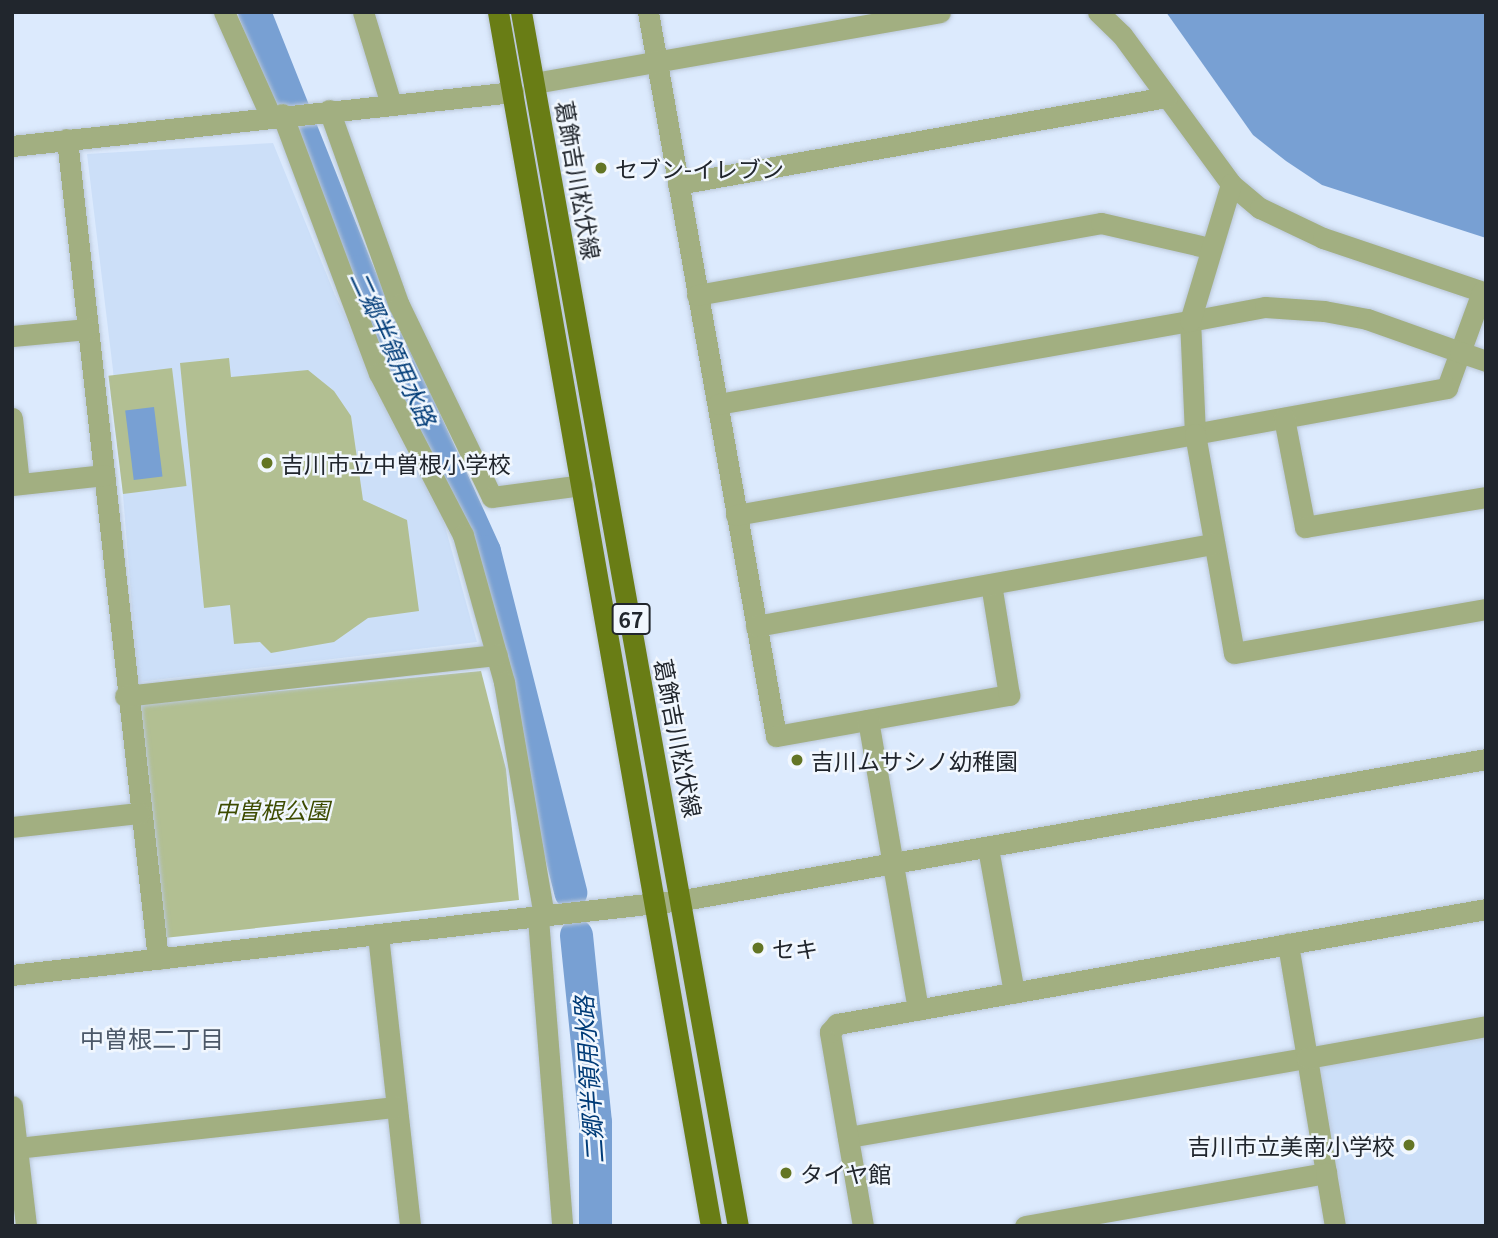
<!DOCTYPE html>
<html>
<head>
<meta charset="utf-8">
<style>
  body { margin:0 }
  #map { position:relative; width:1498px; height:1238px; overflow:hidden; background:#dceafd; font-family:Georgia,"Noto Sans JP",serif }
  div>[style] { position:absolute }
  .built>* { inset:0; background:#ccdff8 }
  .green>* { inset:0; background:#b2bf92; transform-origin:0 0 }
  .water>* { inset:0; background:#78a0d3; transform-origin:0 0 }
  .river>* { height:33px; margin:-16.5px; padding:0 16.5px; transform-origin:16.5px; border-radius:16.5px; background:#78a0d3 }
  .roads { filter:drop-shadow(0 0 2px #bac7d8) drop-shadow(0 0 2px #bac7d8) }
  .minor>* { height:21px; margin:-10.5px; padding:0 10.5px; transform-origin:10.5px; border-radius:10.5px; background:#a2af81 }
  .tertiary>* { height:21px; margin:-10.5px; padding:0 10.5px; transform-origin:10.5px; border-radius:10.5px; background:#a2af81 }
  .primary>* { height:21px; margin:-10.5px; padding:0 10.5px; transform-origin:10.5px; border-radius:10.5px; background:#697d15 }
  .dots>* { width:19px; height:19px; translate:-50% -50%; box-sizing:border-box; border:4px solid #f1f7fe; border-radius:50% }
  span { translate:-50% -50%; white-space:nowrap; text-align:center; line-height:1.15; -webkit-text-stroke:5px #f1f7fe; paint-order:stroke }
  .shield-label span { padding:2px 5px; background:#f1f7fe; border:2px solid; border-radius:5px; -webkit-text-stroke-width:0 }
  .shield-label { font-size:21px; color:#21262d; font-weight:700 }
  .poi-label { font-size:23px; color:#21262d }
  .left { translate:0 -50%; text-align:left }
  .right { translate:-100% -50%; text-align:right }
  .street-label { font-size:23px; color:#21262d }
  .park-label { font-size:23px; color:#3d4b00; font-style:italic }
  .water-label { font-size:24px; color:#003b77; font-style:italic }
  .neighbourhood-label { font-size:24px; color:#4c5868 }
  .frame { position:absolute; inset:0; border:14px solid #21262d; pointer-events:none }
</style>
</head>
<body>
<div id="map">
  <div class="built">
    <div style="clip-path:polygon(273px 143px,335px 295px,443px 519px,477px 642px,138px 682px,113px 370px,87px 154px)"></div>
    <div style="clip-path:polygon(1486px 1035px,1486px 1226px,1345px 1226px,1319px 1065px)"></div>
  </div>
  <div class="green">
    <div style="clip-path:polygon(229px 358px,231px 377px,308px 370px,334px 391px,351px 416px,363px 500px,407px 520px,419px 611px,368px 618px,334px 642px,271px 653px,260px 642px,234px 644px,230px 605px,204px 608px,180px 363px)"></div>
    <div style="left:172px;top:368px;width:119px;height:64px;rotate:83deg"></div>
    <div style="clip-path:polygon(481px 671px,506px 769px,519px 900px,164px 938px,137px 705px)"></div>
  </div>
  <div class="water">
    <div style="clip-path:polygon(1166px 12px,1486px 12px,1486px 238px,1322px 185px,1286px 161px,1253px 135px)"></div>
    <div style="left:154px;top:407px;width:70px;height:29px;rotate:83deg"></div>
  </div>
  <div class="river">
    <div style="left:254px;top:12px;width:279px;rotate:68.3deg"></div>
    <div style="left:357px;top:271px;width:307px;rotate:65.6deg"></div>
    <div style="left:484px;top:551px;width:352px;rotate:75.8deg"></div>
    <div style="left:576px;top:935px;width:188px;rotate:84.2deg"></div>
    <div style="left:595px;top:1122px;width:104px;rotate:90deg"></div>
  </div>
  <div class="roads">
    <div class="minor">
      <div style="left:224px;top:12px;width:113px;rotate:65.9deg"></div>
      <div style="left:363px;top:12px;width:96px;rotate:73.1deg"></div>
      <div style="left:648px;top:12px;width:735px;rotate:79.97deg"></div>
      <div style="left:776px;top:736px;width:237px;rotate:-10deg"></div>
      <div style="left:1009px;top:695px;width:112px;rotate:-99.2deg"></div>
      <div style="left:1098px;top:12px;width:33px;rotate:44deg"></div>
      <div style="left:1122px;top:35px;width:185px;rotate:53.8deg"></div>
      <div style="left:1231px;top:184px;width:38px;rotate:40deg"></div>
      <div style="left:1260px;top:208px;width:70px;rotate:25.5deg"></div>
      <div style="left:1323px;top:238px;width:172px;rotate:18.6deg"></div>
      <div style="left:534px;top:83px;width:412px;rotate:-9.9deg"></div>
      <div style="left:329px;top:110px;width:207px;rotate:70.3deg"></div>
      <div style="left:399px;top:305px;width:213px;rotate:64.2deg"></div>
      <div style="left:492px;top:497px;width:91px;rotate:-7.6deg"></div>
      <div style="left:282px;top:114px;width:277px;rotate:69.5deg"></div>
      <div style="left:379px;top:373px;width:182px;rotate:62.6deg"></div>
      <div style="left:463px;top:535px;width:153px;rotate:74.4deg"></div>
      <div style="left:504px;top:682px;width:238px;rotate:80.3deg"></div>
      <div style="left:67px;top:139px;width:825px;rotate:83.67deg"></div>
      <div style="left:12px;top:146px;width:504px;rotate:-6.15deg"></div>
      <div style="left:678px;top:184px;width:496px;rotate:-10.1deg"></div>
      <div style="left:1482px;top:292px;width:64px;rotate:110.1deg"></div>
      <div style="left:1460px;top:352px;width:38px;rotate:110deg"></div>
      <div style="left:1447px;top:388px;width:256px;rotate:169.7deg"></div>
      <div style="left:1195px;top:434px;width:113px;rotate:-92.5deg"></div>
      <div style="left:1190px;top:321px;width:76px;rotate:-10.6deg"></div>
      <div style="left:1265px;top:307px;width:59px;rotate:3.9deg"></div>
      <div style="left:1324px;top:311px;width:44px;rotate:10.5deg"></div>
      <div style="left:1367px;top:319px;width:99px;rotate:19.5deg"></div>
      <div style="left:1460px;top:352px;width:28px;rotate:19deg"></div>
      <div style="left:697px;top:295px;width:410px;rotate:-10.1deg"></div>
      <div style="left:1101px;top:223px;width:111px;rotate:13deg"></div>
      <div style="left:12px;top:336px;width:76px;rotate:-5.3deg"></div>
      <div style="left:718px;top:404px;width:479px;rotate:-10deg"></div>
      <div style="left:1190px;top:321px;width:143px;rotate:-73.3deg"></div>
      <div style="left:12px;top:418px;width:66px;rotate:83.9deg"></div>
      <div style="left:1284px;top:418px;width:111px;rotate:79.1deg"></div>
      <div style="left:1305px;top:527px;width:183px;rotate:-9.4deg"></div>
      <div style="left:12px;top:485px;width:93px;rotate:-6.2deg"></div>
      <div style="left:736px;top:515px;width:466px;rotate:-10deg"></div>
      <div style="left:1195px;top:434px;width:222px;rotate:79.9deg"></div>
      <div style="left:1234px;top:653px;width:256px;rotate:-9.9deg"></div>
      <div style="left:756px;top:626px;width:465px;rotate:-10.2deg"></div>
      <div style="left:125px;top:696px;width:374px;rotate:-6.3deg"></div>
      <div style="left:868px;top:720px;width:294px;rotate:80.2deg"></div>
      <div style="left:12px;top:827px;width:128px;rotate:-6.3deg"></div>
      <div style="left:988px;top:848px;width:147px;rotate:79.8deg"></div>
      <div style="left:538px;top:918px;width:309px;rotate:85.5deg"></div>
      <div style="left:378px;top:935px;width:293px;rotate:83.7deg"></div>
      <div style="left:12px;top:1106px;width:121px;rotate:83.3deg"></div>
      <div style="left:848px;top:1137px;width:466px;rotate:-9.8deg"></div>
      <div style="left:1307px;top:1058px;width:116px;rotate:-99.5deg"></div>
      <div style="left:17px;top:1148px;width:382px;rotate:-6.2deg"></div>
      <div style="left:1326px;top:1173px;width:117px;rotate:-99.4deg"></div>
      <div style="left:1307px;top:1058px;width:182px;rotate:-10.1deg"></div>
      <div style="left:863px;top:1226px;width:197px;rotate:-99.7deg"></div>
      <div style="left:830px;top:1032px;width:11px;rotate:-49deg"></div>
      <div style="left:837px;top:1024px;width:659px;rotate:-10.05deg"></div>
      <div style="left:1025px;top:1226px;width:306px;rotate:-10deg"></div>
      <div style="left:1326px;top:1173px;width:54px;rotate:80.4deg"></div>
    </div>
    <div class="tertiary">
      <div style="left:12px;top:975px;width:675px;rotate:-6.38deg"></div>
      <div style="left:683px;top:900px;width:815px;rotate:-9.96deg"></div>
    </div>
    <div class="primary">
      <div style="left:498px;top:12px;width:1233px;rotate:80.05deg"></div>
      <div style="left:521px;top:12px;width:1233px;rotate:79.87deg"></div>
    </div>
  </div>
  <div class="dots">
    <div style="left:601px;top:168px;background:#637524"></div>
    <div style="left:267px;top:463px;background:#637524"></div>
    <div style="left:797px;top:760px;background:#637524"></div>
    <div style="left:758px;top:948px;background:#637524"></div>
    <div style="left:1409px;top:1145px;background:#637524"></div>
    <div style="left:786px;top:1173px;background:#637524"></div>
  </div>
  <div class="shield-label">
    <span style="left:631px;top:619px">67</span>
  </div>
  <div class="poi-label">
    <span class="left" style="left:615px;top:168px">セブン-イレブン</span>
    <span class="left" style="left:281px;top:463px">吉川市立中曽根小学校</span>
    <span class="left" style="left:811px;top:760px">吉川ムサシノ幼稚園</span>
    <span class="left" style="left:772px;top:948px">セキ</span>
    <span class="right" style="left:1395px;top:1145px">吉川市立美南小学校</span>
    <span class="left" style="left:800px;top:1173px">タイヤ館</span>
  </div>
  <div class="street-label">
    <span style="left:579px;top:180px;rotate:80deg">葛飾吉川松伏線</span>
    <span style="left:679px;top:738px;rotate:79deg">葛飾吉川松伏線</span>
  </div>
  <div class="park-label">
    <span style="left:272px;top:809px">中曽根公園</span>
  </div>
  <div class="water-label">
    <span style="left:394px;top:348px;rotate:65deg">二郷半領用水路</span>
    <span style="left:588px;top:1080px;rotate:-94deg">二郷半領用水路</span>
  </div>
  <div class="neighbourhood-label">
    <span style="left:152px;top:1038px">中曽根二丁目</span>
  </div>
  <div class="frame"></div>
</div>
</body>
</html>
